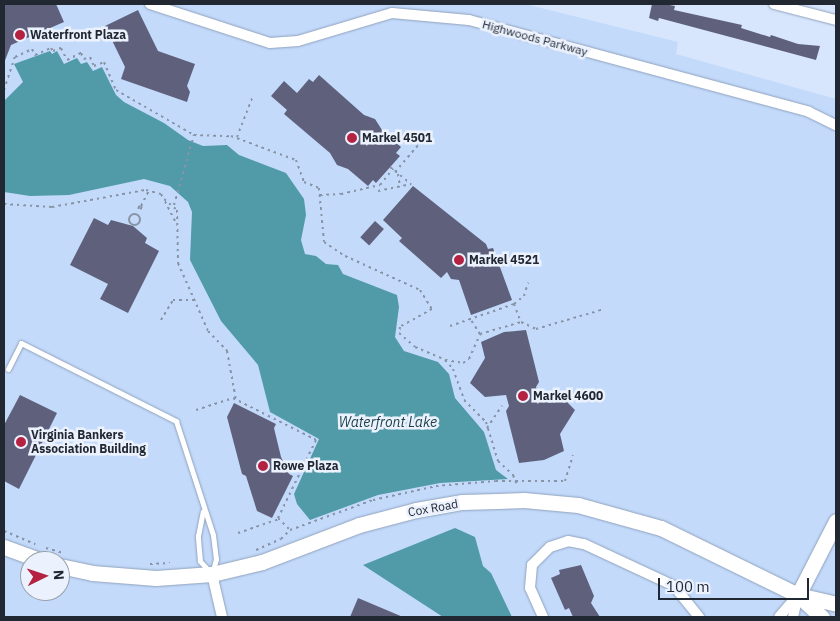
<!DOCTYPE html>
<html>
<head>
<meta charset="utf-8">
<style>
  body { margin:0 }
  #map { position:relative; width:840px; height:621px; overflow:hidden; background:#d7e6fc; font-family:"IBM Plex Sans",sans-serif }
  div>[style] { position:absolute }
  .built>* { inset:0; background:#c3dafb }
  .water>* { inset:0; background:#519ba9 }
  .building>* { inset:0; background:#5f617c; transform-origin:0 0 }
  .path>* { height:2px; margin-top:-1px; transform-origin:0; background:repeating-linear-gradient(90deg,#8894a5 0 2.5px,transparent 0 6.5px) }
  .path>.ring { margin:-1px; padding:0; box-sizing:content-box; background:none; border:2px solid #8894a5; border-radius:50% }
  .roads { filter:drop-shadow(0 0 1px #90a2bc) drop-shadow(0 0 1px #90a2bc) }
  .lane>* { height:5px; margin:-2.5px; padding:0 2.5px; transform-origin:2.5px; border-radius:2.5px; background:#fff }
  .street>* { height:10px; margin:-5px; padding:0 5px; transform-origin:5px; border-radius:5px; background:#fff }
  .secondary>* { height:15px; margin:-7.5px; padding:0 7.5px; transform-origin:7.5px; border-radius:7.5px; background:#fff }
  .dots>* { width:14px; height:14px; translate:-50% -50%; box-sizing:border-box; border:2px solid #ebf2fe; border-radius:50% }
  span { translate:-50% -50%; white-space:nowrap; text-align:center; line-height:1.15; -webkit-text-stroke:5px #ebf2fe; paint-order:stroke }
  .poi-label { font-size:12px; color:#212832; font-weight:700 }
  .left { translate:0 -50%; text-align:left }
  .street-label { font-size:12px; color:#212832 }
  .water-label { font-size:14px; color:#1a3e44; font-style:italic }
  .frame { position:absolute; inset:0; border:5px solid #212832; pointer-events:none }
  .north { position:absolute; left:20px; top:551px; width:50px; height:50px; box-sizing:border-box; background:#ebf2fe; border:1px solid #9aa1ac; border-radius:50%; rotate:86deg; font-size:14px; font-weight:700; line-height:20px; text-align:center; color:#212832 }
  .north::after { content:''; display:block; margin:auto; width:18px; height:22px; background:#b52241; clip-path:polygon(50% 0,100% 100%,50% 72%,0 100%) }
  .scale { position:absolute; left:658px; top:578px; width:151px; height:22px; box-sizing:border-box; border:2px solid #212832; border-top:0; padding-left:6px; font-size:15px; line-height:18px; white-space:nowrap; color:#212832; -webkit-text-stroke:4px #ebf2fe; paint-order:stroke }
</style>
</head>
<body>
<div id="map">
  <div class="built">
    <div style="clip-path:polygon(evenodd,4px 4px,525px 4px,678px 42px,676px 54px,836px 99px,836px 617px,4px 617px,4px 4px,30px 561px,60px 561px,60px 591px,30px 591px,30px 561px)"></div>
  </div>
  <div class="water">
    <div style="clip-path:polygon(50px 51px,52px 54px,57px 51px,64px 64px,77px 58px,81px 64px,87px 62px,93px 71px,102px 67px,116px 95px,124px 102px,164px 123px,188px 140px,203px 146px,227px 145px,239px 155px,286px 173px,304px 199px,306px 215px,301px 240px,305px 254px,316px 256px,326px 264px,338px 265px,343px 274px,397px 295px,399px 307px,395px 337px,404px 351px,438px 362px,449px 374px,455px 398px,484px 432px,496px 470px,508px 479px,440px 483px,378px 495px,310px 520px,297px 504px,294px 494px,319px 439px,270px 412px,258px 365px,221px 321px,190px 260px,192px 212px,188px 202px,170px 186px,144px 179px,69px 195px,30px 196px,4px 192px,4px 101px,23px 82px,14px 64px)"></div>
    <div style="clip-path:polygon(455px 528px,475px 537px,483px 566px,491px 573px,512px 617px,443px 617px,363px 565px)"></div>
  </div>
  <div class="building">
    <div style="clip-path:polygon(5px 4px,56px 4px,64px 22px,11px 45px,4px 63px)"></div>
    <div style="clip-path:polygon(652px 4px,664px 4px,675px 6px,674px 10px,742px 25px,741px 28px,770px 37px,771px 35px,798px 44px,820px 46px,816px 60px,659px 18px,658px 21px,649px 18px)"></div>
    <div style="clip-path:polygon(138px 10px,158px 51px,195px 64px,187px 86px,190px 92px,187px 102px,121px 79px,125px 67px,105px 26px)"></div>
    <div style="clip-path:polygon(319px 75px,364px 115px,375px 119px,382px 130px,401px 147px,396px 153px,400px 156px,376px 183px,373px 180px,368px 186px,348px 169px,337px 165px,330px 153px,284px 114px,287px 110px,271px 96px,284px 81px,297px 93px,309px 79px,313px 82px)"></div>
    <div style="clip-path:polygon(413px 186px,486px 244px,488px 249px,493px 248px,512px 300px,471px 315px,459px 280px,451px 279px,447px 272px,441px 278px,399px 241px,402px 238px,383px 220px)"></div>
    <div style="clip-path:polygon(94px 218px,108px 225px,111px 220px,133px 226px,147px 238px,145px 243px,159px 251px,128px 313px,100px 299px,108px 284px,70px 265px)"></div>
    <div style="left:375px;top:221px;width:12px;height:22px;rotate:42deg"></div>
    <div style="clip-path:polygon(526px 330px,539px 382px,536px 387px,539px 398px,560px 395px,575px 410px,560px 434px,564px 451px,544px 460px,519px 463px,506px 411px,509px 406px,506px 395px,485px 397px,470px 383px,485px 358px,481px 342px,504px 332px)"></div>
    <div style="clip-path:polygon(20px 395px,57px 413px,19px 489px,4px 481px,4px 425px)"></div>
    <div style="clip-path:polygon(234px 403px,276px 424px,274px 428px,281px 457px,289px 474px,293px 476px,272px 518px,257px 511px,246px 476px,242px 474px,227px 417px)"></div>
    <div style="clip-path:polygon(581px 565px,594px 596px,591px 603px,600px 617px,573px 617px,569px 608px,565px 610px,551px 578px,560px 574px,559px 570px)"></div>
    <div style="clip-path:polygon(358px 598px,403px 617px,350px 617px)"></div>
  </div>
  <div class="path">
    <div style="left:4px;top:90px;width:35px;rotate:-72deg"></div>
    <div style="left:15px;top:57px;width:19px;rotate:-25deg"></div>
    <div style="left:32px;top:49px;width:7px;rotate:63deg"></div>
    <div style="left:35px;top:55px;width:17px;rotate:-24deg"></div>
    <div style="left:51px;top:48px;width:4px;rotate:56deg"></div>
    <div style="left:53px;top:51px;width:9px;rotate:-21deg"></div>
    <div style="left:61px;top:48px;width:13px;rotate:63deg"></div>
    <div style="left:67px;top:60px;width:16px;rotate:-27deg"></div>
    <div style="left:81px;top:53px;width:7px;rotate:63deg"></div>
    <div style="left:84px;top:59px;width:6px;rotate:-18deg"></div>
    <div style="left:90px;top:57px;width:10px;rotate:66deg"></div>
    <div style="left:94px;top:66px;width:11px;rotate:-22deg"></div>
    <div style="left:104px;top:62px;width:30px;rotate:67deg"></div>
    <div style="left:116px;top:90px;width:90px;rotate:30deg"></div>
    <div style="left:194px;top:135px;width:37px;rotate:2deg"></div>
    <div style="left:231px;top:136px;width:69px;rotate:20.3deg"></div>
    <div style="left:296px;top:160px;width:23px;rotate:70deg"></div>
    <div style="left:304px;top:182px;width:16px;rotate:22deg"></div>
    <div style="left:319px;top:188px;width:54px;rotate:84.7deg"></div>
    <div style="left:324px;top:242px;width:25px;rotate:34deg"></div>
    <div style="left:345px;top:256px;width:82px;rotate:24.4deg"></div>
    <div style="left:420px;top:290px;width:22px;rotate:58deg"></div>
    <div style="left:432px;top:309px;width:37px;rotate:151deg"></div>
    <div style="left:400px;top:327px;width:6px;rotate:99deg"></div>
    <div style="left:399px;top:333px;width:21px;rotate:41deg"></div>
    <div style="left:415px;top:347px;width:33px;rotate:23deg"></div>
    <div style="left:445px;top:360px;width:12px;rotate:48deg"></div>
    <div style="left:453px;top:369px;width:33px;rotate:70deg"></div>
    <div style="left:464px;top:400px;width:31px;rotate:45deg"></div>
    <div style="left:486px;top:422px;width:41px;rotate:72.9deg"></div>
    <div style="left:498px;top:461px;width:21px;rotate:43deg"></div>
    <div style="left:513px;top:475px;width:13px;rotate:67deg"></div>
    <div style="left:237px;top:137px;width:44px;rotate:-68.7deg"></div>
    <div style="left:390px;top:167px;width:27px;rotate:39deg"></div>
    <div style="left:395px;top:172px;width:48px;rotate:-49.3deg"></div>
    <div style="left:398px;top:174px;width:13px;rotate:81deg"></div>
    <div style="left:378px;top:191px;width:34px;rotate:-12deg"></div>
    <div style="left:320px;top:195px;width:21px;rotate:-3deg"></div>
    <div style="left:341px;top:194px;width:40px;rotate:-13deg"></div>
    <div style="left:380px;top:185px;width:21px;rotate:-51deg"></div>
    <div style="left:4px;top:204px;width:48px;rotate:3.6deg"></div>
    <div style="left:52px;top:207px;width:96px;rotate:-10.3deg"></div>
    <div style="left:146px;top:190px;width:16px;rotate:15deg"></div>
    <div style="left:161px;top:194px;width:6px;rotate:59deg"></div>
    <div style="left:174px;top:205px;width:73px;rotate:-74.1deg"></div>
    <div style="left:141px;top:206px;width:18px;rotate:-63deg"></div>
    <div style="left:141px;top:206px;width:2px;rotate:63deg"></div>
    <div style="left:142px;top:208px;width:3px;rotate:162deg"></div>
    <div style="left:139px;top:209px;width:2px;rotate:-117deg"></div>
    <div style="left:138px;top:207px;width:3px;rotate:-18deg"></div>
    <div class="ring" style="left:128.5px;top:213.5px;width:9px;height:9px"></div>
    <div style="left:175px;top:221px;width:25px;rotate:-117deg"></div>
    <div style="left:164px;top:199px;width:17px;rotate:40deg"></div>
    <div style="left:177px;top:210px;width:53px;rotate:88.9deg"></div>
    <div style="left:178px;top:263px;width:74px;rotate:66.2deg"></div>
    <div style="left:208px;top:331px;width:28px;rotate:46deg"></div>
    <div style="left:227px;top:351px;width:50px;rotate:79.6deg"></div>
    <div style="left:514px;top:304px;width:19px;rotate:69deg"></div>
    <div style="left:161px;top:320px;width:23px;rotate:-59deg"></div>
    <div style="left:173px;top:300px;width:21px"></div>
    <div style="left:450px;top:326px;width:68px;rotate:-19deg"></div>
    <div style="left:514px;top:304px;width:13px;rotate:-39deg"></div>
    <div style="left:524px;top:296px;width:14px;rotate:-73deg"></div>
    <div style="left:480px;top:334px;width:43px;rotate:-16.3deg"></div>
    <div style="left:521px;top:322px;width:17px;rotate:25deg"></div>
    <div style="left:536px;top:329px;width:68px;rotate:-16.3deg"></div>
    <div style="left:445px;top:360px;width:18px;rotate:9deg"></div>
    <div style="left:463px;top:363px;width:7px;rotate:-34deg"></div>
    <div style="left:469px;top:359px;width:27px;rotate:-66deg"></div>
    <div style="left:480px;top:334px;width:17px;rotate:-123deg"></div>
    <div style="left:196px;top:410px;width:39px;rotate:-18deg"></div>
    <div style="left:233px;top:398px;width:93px;rotate:26.8deg"></div>
    <div style="left:316px;top:440px;width:87px;rotate:116deg"></div>
    <div style="left:278px;top:518px;width:17px;rotate:45deg"></div>
    <div style="left:290px;top:530px;width:88px;rotate:-19.9deg"></div>
    <div style="left:373px;top:500px;width:65px;rotate:-12.5deg"></div>
    <div style="left:436px;top:486px;width:60px;rotate:-4.8deg"></div>
    <div style="left:496px;top:481px;width:69px"></div>
    <div style="left:565px;top:481px;width:27px;rotate:-73deg"></div>
    <div style="left:487px;top:428px;width:27px;rotate:-56deg"></div>
    <div style="left:4px;top:531px;width:34px;rotate:23deg"></div>
    <div style="left:238px;top:533px;width:43px;rotate:-18.9deg"></div>
    <div style="left:46px;top:548px;width:18px;rotate:16deg"></div>
    <div style="left:256px;top:550px;width:27px;rotate:-24deg"></div>
    <div style="left:281px;top:539px;width:13px;rotate:-45deg"></div>
    <div style="left:150px;top:564px;width:20px;rotate:-3deg"></div>
  </div>
  <div class="roads">
    <div class="lane">
      <div style="left:8px;top:369px;width:29px;rotate:-63deg"></div>
      <div style="left:21px;top:343px;width:174px;rotate:26.7deg"></div>
      <div style="left:176px;top:421px;width:120px;rotate:72deg"></div>
      <div style="left:213px;top:535px;width:24px;rotate:83deg"></div>
      <div style="left:216px;top:559px;width:16px;rotate:105deg"></div>
      <div style="left:212px;top:574px;width:18px;rotate:-133deg"></div>
      <div style="left:200px;top:561px;width:25px;rotate:-95deg"></div>
      <div style="left:198px;top:536px;width:25px;rotate:-79deg"></div>
    </div>
    <div class="street">
      <div style="left:150px;top:4px;width:126px;rotate:18deg"></div>
      <div style="left:270px;top:43px;width:28px;rotate:-4deg"></div>
      <div style="left:298px;top:41px;width:98px;rotate:-16.6deg"></div>
      <div style="left:392px;top:13px;width:77px;rotate:5.2deg"></div>
      <div style="left:469px;top:20px;width:352px;rotate:15.1deg"></div>
      <div style="left:809px;top:112px;width:30px;rotate:26deg"></div>
      <div style="left:774px;top:4px;width:64px;rotate:14.5deg"></div>
      <div style="left:212px;top:574px;width:44px;rotate:76.9deg"></div>
      <div style="left:543px;top:617px;width:32px;rotate:-114deg"></div>
      <div style="left:530px;top:588px;width:23px;rotate:-85deg"></div>
      <div style="left:532px;top:565px;width:25px;rotate:-45deg"></div>
      <div style="left:550px;top:547px;width:19px;rotate:-18deg"></div>
      <div style="left:568px;top:541px;width:16px;rotate:11deg"></div>
      <div style="left:584px;top:544px;width:99px;rotate:25deg"></div>
      <div style="left:674px;top:586px;width:40px;rotate:51deg"></div>
      <div style="left:779px;top:617px;width:29px;rotate:-49deg"></div>
      <div style="left:793px;top:617px;width:22px;rotate:-77deg"></div>
    </div>
    <div class="secondary">
      <div style="left:4px;top:547px;width:40px;rotate:20.2deg"></div>
      <div style="left:60px;top:566px;width:33px;rotate:12deg"></div>
      <div style="left:92px;top:573px;width:64px;rotate:4.5deg"></div>
      <div style="left:156px;top:578px;width:56px;rotate:-4.1deg"></div>
      <div style="left:212px;top:574px;width:51px;rotate:-13.5deg"></div>
      <div style="left:262px;top:562px;width:104px;rotate:-20.9deg"></div>
      <div style="left:359px;top:525px;width:59px;rotate:-14.7deg"></div>
      <div style="left:416px;top:510px;width:47px;rotate:-9.9deg"></div>
      <div style="left:462px;top:502px;width:62px;rotate:-1.8deg"></div>
      <div style="left:524px;top:500px;width:54px;rotate:5.3deg"></div>
      <div style="left:578px;top:505px;width:86px;rotate:15.5deg"></div>
      <div style="left:661px;top:528px;width:153px;rotate:26.1deg"></div>
      <div style="left:798px;top:595px;width:39px;rotate:13deg"></div>
      <div style="left:798px;top:595px;width:83px;rotate:-62.8deg"></div>
      <div style="left:798px;top:595px;width:33px;rotate:43deg"></div>
    </div>
  </div>
  <div class="dots">
    <div style="left:20px;top:35px;background:#b52241"></div>
    <div style="left:352px;top:138px;background:#b52241"></div>
    <div style="left:459px;top:260px;background:#b52241"></div>
    <div style="left:523px;top:396px;background:#b52241"></div>
    <div style="left:21px;top:442px;background:#b52241"></div>
    <div style="left:263px;top:466px;background:#b52241"></div>
  </div>
  <div class="poi-label">
    <span class="left" style="left:30px;top:35px">Waterfront Plaza</span>
    <span class="left" style="left:362px;top:138px">Markel 4501</span>
    <span class="left" style="left:469px;top:260px">Markel 4521</span>
    <span class="left" style="left:533px;top:396px">Markel 4600</span>
    <span class="left" style="left:31px;top:442px">Virginia Bankers<br>Association Building</span>
    <span class="left" style="left:273px;top:466px">Rowe Plaza</span>
  </div>
  <div class="street-label">
    <span style="left:535px;top:38px;rotate:15deg">Highwoods Parkway</span>
    <span style="left:433px;top:508px;rotate:-10deg">Cox Road</span>
  </div>
  <div class="water-label">
    <span style="left:388px;top:422px">Waterfront Lake</span>
  </div>
  <div class="frame"></div>
  <div class="north">N</div>
  <div class="scale">100 m</div>
</div>
</body>
</html>
